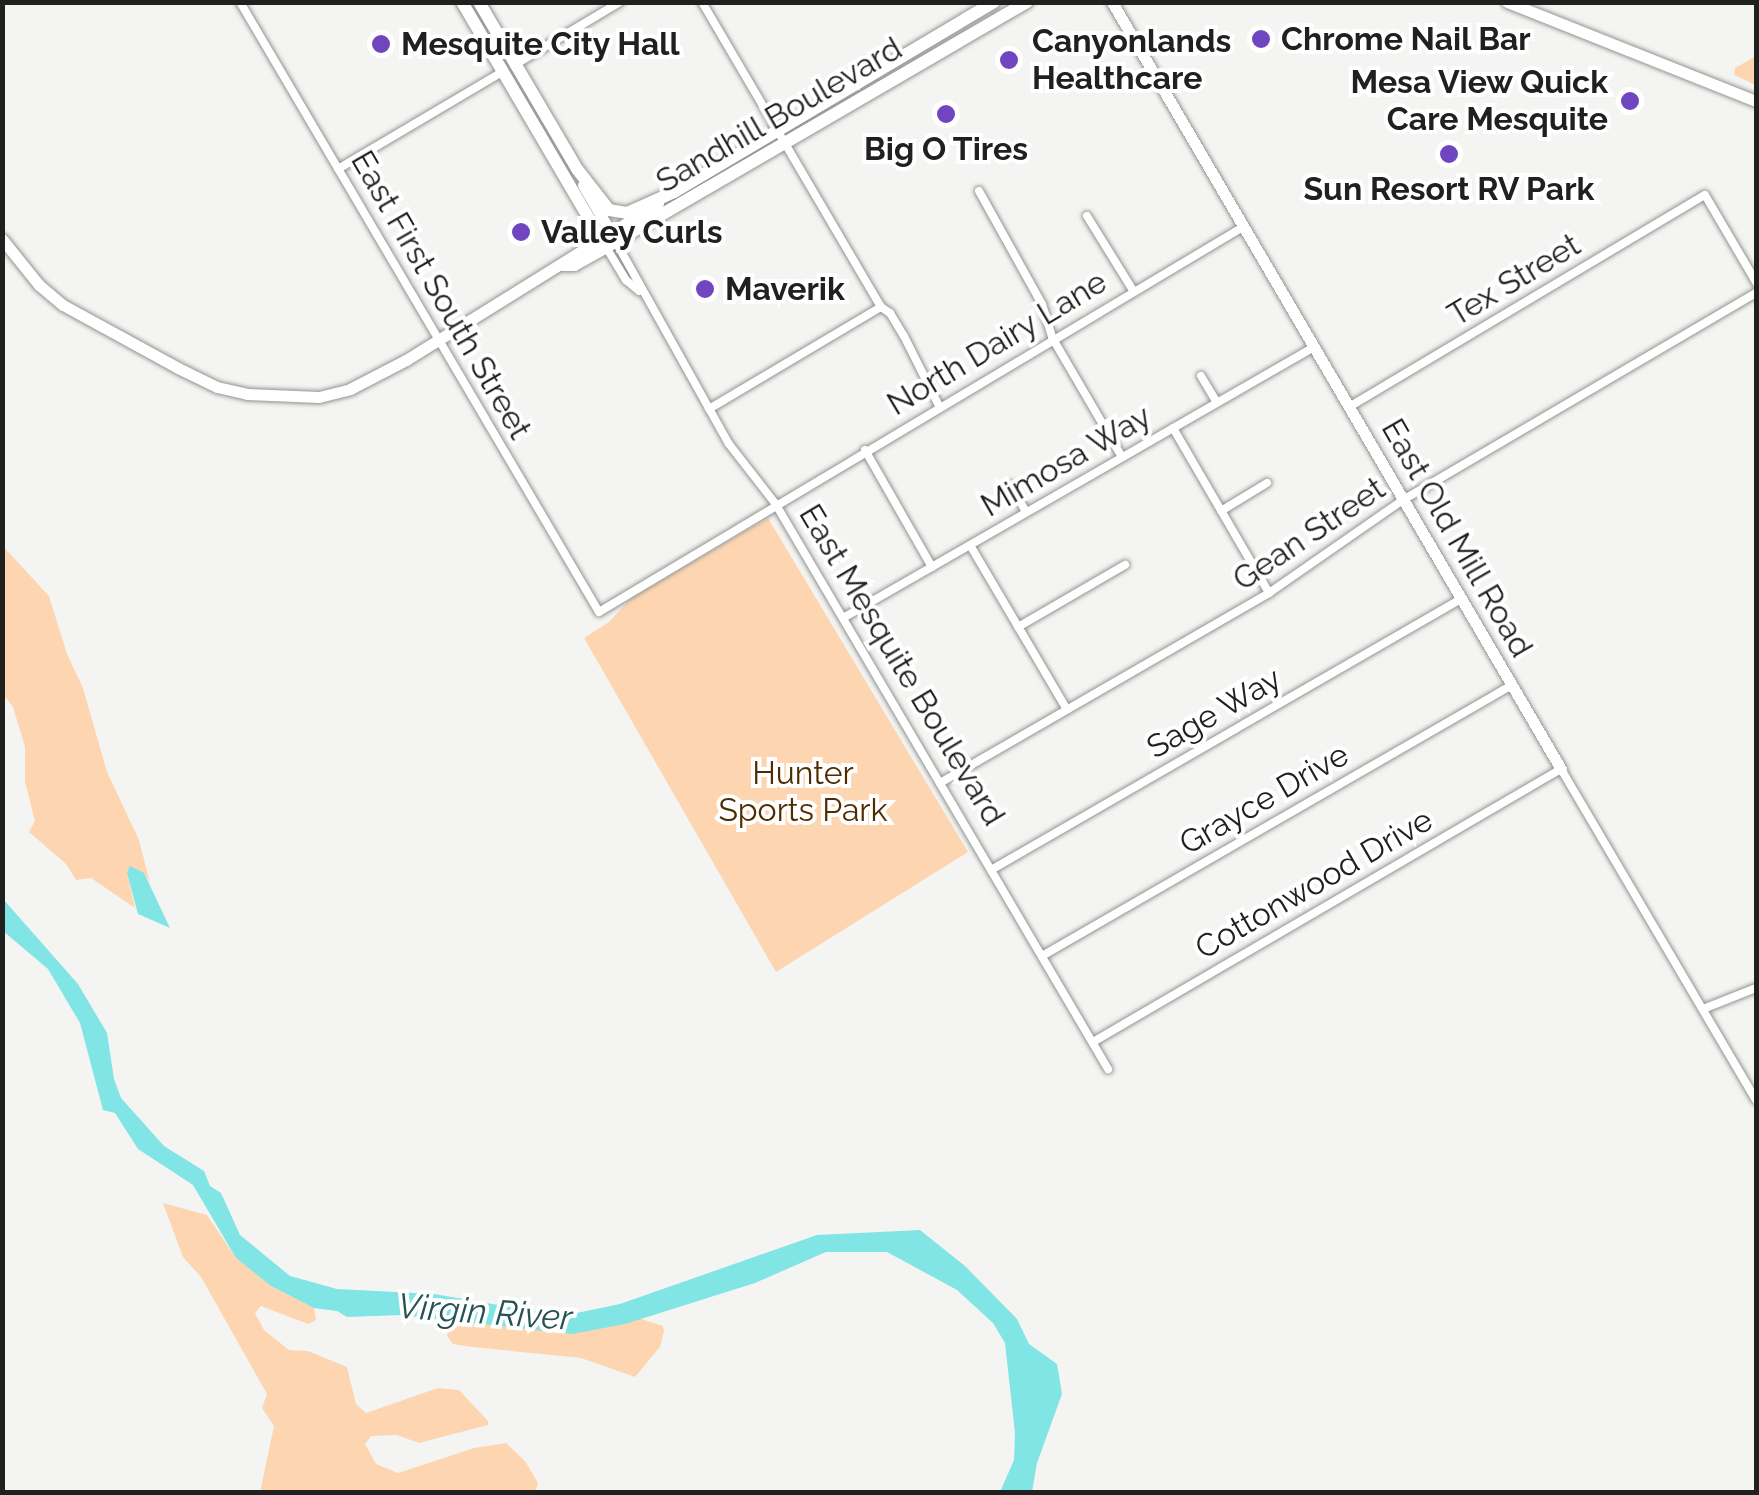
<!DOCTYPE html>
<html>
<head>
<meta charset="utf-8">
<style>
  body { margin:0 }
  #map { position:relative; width:1759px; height:1495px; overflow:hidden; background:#f4f5f2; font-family:Raleway,sans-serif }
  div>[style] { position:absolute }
  .green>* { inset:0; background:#fdd6b1 }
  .water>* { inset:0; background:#81e4e5 }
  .roads { filter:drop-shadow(0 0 2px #939491) drop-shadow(0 0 2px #939491) }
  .street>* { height:8px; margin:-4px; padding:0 4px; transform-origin:4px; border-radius:4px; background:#fff }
  .secondary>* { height:11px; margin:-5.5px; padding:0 5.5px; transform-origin:5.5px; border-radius:5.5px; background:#fff }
  .primary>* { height:12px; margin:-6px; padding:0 6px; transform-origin:6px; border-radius:6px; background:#fff }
  .dots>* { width:28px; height:28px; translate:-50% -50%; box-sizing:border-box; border:5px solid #fff; border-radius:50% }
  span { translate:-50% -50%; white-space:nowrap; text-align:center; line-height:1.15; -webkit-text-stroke:8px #fff; paint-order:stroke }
  .poi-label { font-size:32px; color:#20211f; font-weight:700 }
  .left { translate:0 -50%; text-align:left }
  .right { translate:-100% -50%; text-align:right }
  .street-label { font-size:32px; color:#20211f }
  .park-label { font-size:32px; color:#502d01 }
  .water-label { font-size:35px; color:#265353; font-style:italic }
  .frame { position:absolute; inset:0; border:5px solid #20211f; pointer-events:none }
</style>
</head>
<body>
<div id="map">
  <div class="green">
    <div style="clip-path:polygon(1756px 56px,1756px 85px,1734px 75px,1735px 68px)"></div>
    <div style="clip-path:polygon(768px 518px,968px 852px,776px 972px,584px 638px,609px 622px,631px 598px)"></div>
    <div style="clip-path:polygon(2px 545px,49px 596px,67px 654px,83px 688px,107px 772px,139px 840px,150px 883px,144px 873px,127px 873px,135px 908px,91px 878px,76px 880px,66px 864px,29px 832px,35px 821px,25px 782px,25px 747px,13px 707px,3px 694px)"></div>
    <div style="clip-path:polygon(163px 1203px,207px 1215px,236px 1258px,271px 1286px,314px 1308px,316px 1320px,308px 1324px,261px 1306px,255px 1313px,264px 1330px,289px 1350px,308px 1351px,347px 1367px,356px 1404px,366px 1413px,438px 1388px,459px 1390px,488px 1421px,488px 1425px,419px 1443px,397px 1435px,371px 1436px,365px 1444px,376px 1464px,398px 1473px,474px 1448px,506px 1443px,525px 1461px,538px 1483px,535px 1492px,260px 1492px,274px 1426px,262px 1408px,267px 1394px,201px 1277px,183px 1257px)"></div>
    <div style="clip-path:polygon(638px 1318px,663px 1326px,664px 1331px,660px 1347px,635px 1377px,581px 1358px,472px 1347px,453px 1344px,447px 1336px,449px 1326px,464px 1322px,528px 1329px,606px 1326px)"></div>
  </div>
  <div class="water">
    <div style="clip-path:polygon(130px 866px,144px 873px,170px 928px,138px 914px,127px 873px)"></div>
    <div style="clip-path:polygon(3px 899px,78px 984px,107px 1033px,114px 1079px,121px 1098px,164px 1146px,204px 1171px,210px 1186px,221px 1193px,240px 1235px,290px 1276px,337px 1289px,434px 1294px,562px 1316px,620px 1304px,817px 1235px,920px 1230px,965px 1266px,1017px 1319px,1029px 1344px,1057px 1364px,1062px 1394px,1037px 1463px,1032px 1492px,1000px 1492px,1014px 1460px,1015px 1433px,1005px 1343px,993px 1323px,957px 1290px,887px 1252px,826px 1252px,755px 1283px,625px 1324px,572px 1334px,401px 1315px,347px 1317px,337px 1311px,314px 1308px,271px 1286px,236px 1258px,193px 1185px,138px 1149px,115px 1113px,103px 1110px,80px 1023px,48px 969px,3px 931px)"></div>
  </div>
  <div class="roads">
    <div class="street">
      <div style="left:240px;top:2px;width:708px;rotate:59.52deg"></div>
      <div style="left:599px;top:612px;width:750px;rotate:-30.87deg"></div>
      <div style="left:702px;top:2px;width:354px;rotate:59.6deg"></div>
      <div style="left:881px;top:307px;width:11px;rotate:34deg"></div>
      <div style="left:890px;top:313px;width:27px;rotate:59deg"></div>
      <div style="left:904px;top:336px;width:78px;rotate:63.4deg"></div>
      <div style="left:516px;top:64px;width:121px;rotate:-30.8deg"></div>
      <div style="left:338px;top:169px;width:193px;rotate:-30.6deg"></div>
      <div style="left:979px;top:191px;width:129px;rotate:60.9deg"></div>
      <div style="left:1042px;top:304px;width:37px;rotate:73deg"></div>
      <div style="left:1053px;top:339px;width:137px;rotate:59.7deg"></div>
      <div style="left:1087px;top:216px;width:89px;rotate:58.3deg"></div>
      <div style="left:616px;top:242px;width:231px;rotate:60.8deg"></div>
      <div style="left:729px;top:444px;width:75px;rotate:52.1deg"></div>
      <div style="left:775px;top:503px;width:657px;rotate:59.53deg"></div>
      <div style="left:606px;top:247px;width:39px;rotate:59deg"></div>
      <div style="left:626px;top:280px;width:17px;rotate:40deg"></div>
      <div style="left:1201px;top:376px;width:31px;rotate:59deg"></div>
      <div style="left:1349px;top:407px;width:414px;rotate:-30.8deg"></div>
      <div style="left:1705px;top:195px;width:101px;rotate:59.6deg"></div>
      <div style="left:709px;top:409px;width:200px;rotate:-30.7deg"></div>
      <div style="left:1173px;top:428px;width:191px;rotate:59.8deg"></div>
      <div style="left:865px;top:450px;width:135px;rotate:60.2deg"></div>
      <div style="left:1011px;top:485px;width:31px;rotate:61deg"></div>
      <div style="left:1221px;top:511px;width:54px;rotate:-31.3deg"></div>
      <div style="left:970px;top:545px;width:191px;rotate:59.5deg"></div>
      <div style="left:843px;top:618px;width:543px;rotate:-29.91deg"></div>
      <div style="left:1018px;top:627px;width:124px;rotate:-30.1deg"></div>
      <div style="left:940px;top:783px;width:380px;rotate:-30deg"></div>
      <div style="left:1269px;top:593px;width:163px;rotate:-34.8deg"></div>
      <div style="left:1403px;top:500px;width:409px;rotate:-30.4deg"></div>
      <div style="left:991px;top:870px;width:543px;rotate:-29.97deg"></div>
      <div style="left:1042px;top:956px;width:543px;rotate:-29.97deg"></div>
      <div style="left:1703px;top:1009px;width:57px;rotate:-21.6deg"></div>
      <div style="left:1093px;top:1042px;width:542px;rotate:-30.26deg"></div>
      <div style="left:1561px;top:769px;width:384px;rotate:59.5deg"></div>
    </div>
    <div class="secondary">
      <div style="left:1112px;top:2px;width:889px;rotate:59.66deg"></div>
      <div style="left:1507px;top:2px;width:268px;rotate:21.7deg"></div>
      <div style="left:583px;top:185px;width:61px;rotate:59.7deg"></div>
      <div style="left:2px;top:239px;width:59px;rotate:51.2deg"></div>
      <div style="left:39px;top:285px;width:31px;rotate:40deg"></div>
      <div style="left:63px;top:305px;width:131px;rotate:28.7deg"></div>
      <div style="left:178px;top:368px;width:43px;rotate:26deg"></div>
      <div style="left:217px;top:387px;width:31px;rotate:13deg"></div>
      <div style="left:247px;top:394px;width:72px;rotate:2.4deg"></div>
      <div style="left:319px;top:397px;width:32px;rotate:-14deg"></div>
      <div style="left:350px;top:389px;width:63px;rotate:-27.4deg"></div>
      <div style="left:406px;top:360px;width:297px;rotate:-31.9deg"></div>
      <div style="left:563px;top:265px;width:11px"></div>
      <div style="left:574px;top:265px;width:37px;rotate:-29deg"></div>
    </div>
    <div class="primary">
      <div style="left:462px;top:2px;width:284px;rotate:59.6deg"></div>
      <div style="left:606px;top:247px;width:487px;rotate:-30.2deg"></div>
      <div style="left:479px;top:2px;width:194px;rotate:59.6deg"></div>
      <div style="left:577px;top:169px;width:52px;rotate:52deg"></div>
      <div style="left:609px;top:210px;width:18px;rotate:9deg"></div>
      <div style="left:627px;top:213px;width:51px;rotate:-24.1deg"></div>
      <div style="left:674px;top:192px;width:372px;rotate:-30.7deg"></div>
    </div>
  </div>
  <div class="dots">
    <div style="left:1261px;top:39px;background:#6f46bf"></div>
    <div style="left:381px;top:44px;background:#6f46bf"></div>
    <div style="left:1009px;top:60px;background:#6f46bf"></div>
    <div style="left:1630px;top:101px;background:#6f46bf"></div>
    <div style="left:946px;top:114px;background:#6f46bf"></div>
    <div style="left:1449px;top:154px;background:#6f46bf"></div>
    <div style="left:521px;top:232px;background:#6f46bf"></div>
    <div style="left:705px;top:289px;background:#6f46bf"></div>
  </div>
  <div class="poi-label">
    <span class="left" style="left:1281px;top:39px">Chrome Nail Bar</span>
    <span class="left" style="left:1032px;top:60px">Canyonlands<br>Healthcare</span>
    <span class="left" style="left:401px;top:44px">Mesquite City Hall</span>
    <span class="right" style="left:1608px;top:101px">Mesa View Quick<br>Care Mesquite</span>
    <span style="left:946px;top:149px">Big O Tires</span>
    <span style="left:1449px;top:189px">Sun Resort RV Park</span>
    <span class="left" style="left:541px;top:232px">Valley Curls</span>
    <span class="left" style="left:725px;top:289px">Maverik</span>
  </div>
  <div class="street-label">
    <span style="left:779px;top:115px;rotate:-30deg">Sandhill Boulevard</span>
    <span style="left:1514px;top:280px;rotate:-31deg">Tex Street</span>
    <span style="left:441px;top:295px;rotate:60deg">East First South Street</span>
    <span style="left:997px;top:343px;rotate:-31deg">North Dairy Lane</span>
    <span style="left:1066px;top:461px;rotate:-30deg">Mimosa Way</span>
    <span style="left:1309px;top:534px;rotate:-34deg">Gean Street</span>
    <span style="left:1457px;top:538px;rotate:60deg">East Old Mill Road</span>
    <span style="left:902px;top:665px;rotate:59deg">East Mesquite Boulevard</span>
    <span style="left:1214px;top:713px;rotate:-30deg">Sage Way</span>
    <span style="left:1264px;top:799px;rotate:-30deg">Grayce Drive</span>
    <span style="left:1314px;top:884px;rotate:-30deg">Cottonwood Drive</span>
  </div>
  <div class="park-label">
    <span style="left:803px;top:792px">Hunter<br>Sports Park</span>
  </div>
  <div class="water-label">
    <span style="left:485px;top:1312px;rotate:4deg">Virgin River</span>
  </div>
  <div class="frame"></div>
</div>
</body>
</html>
